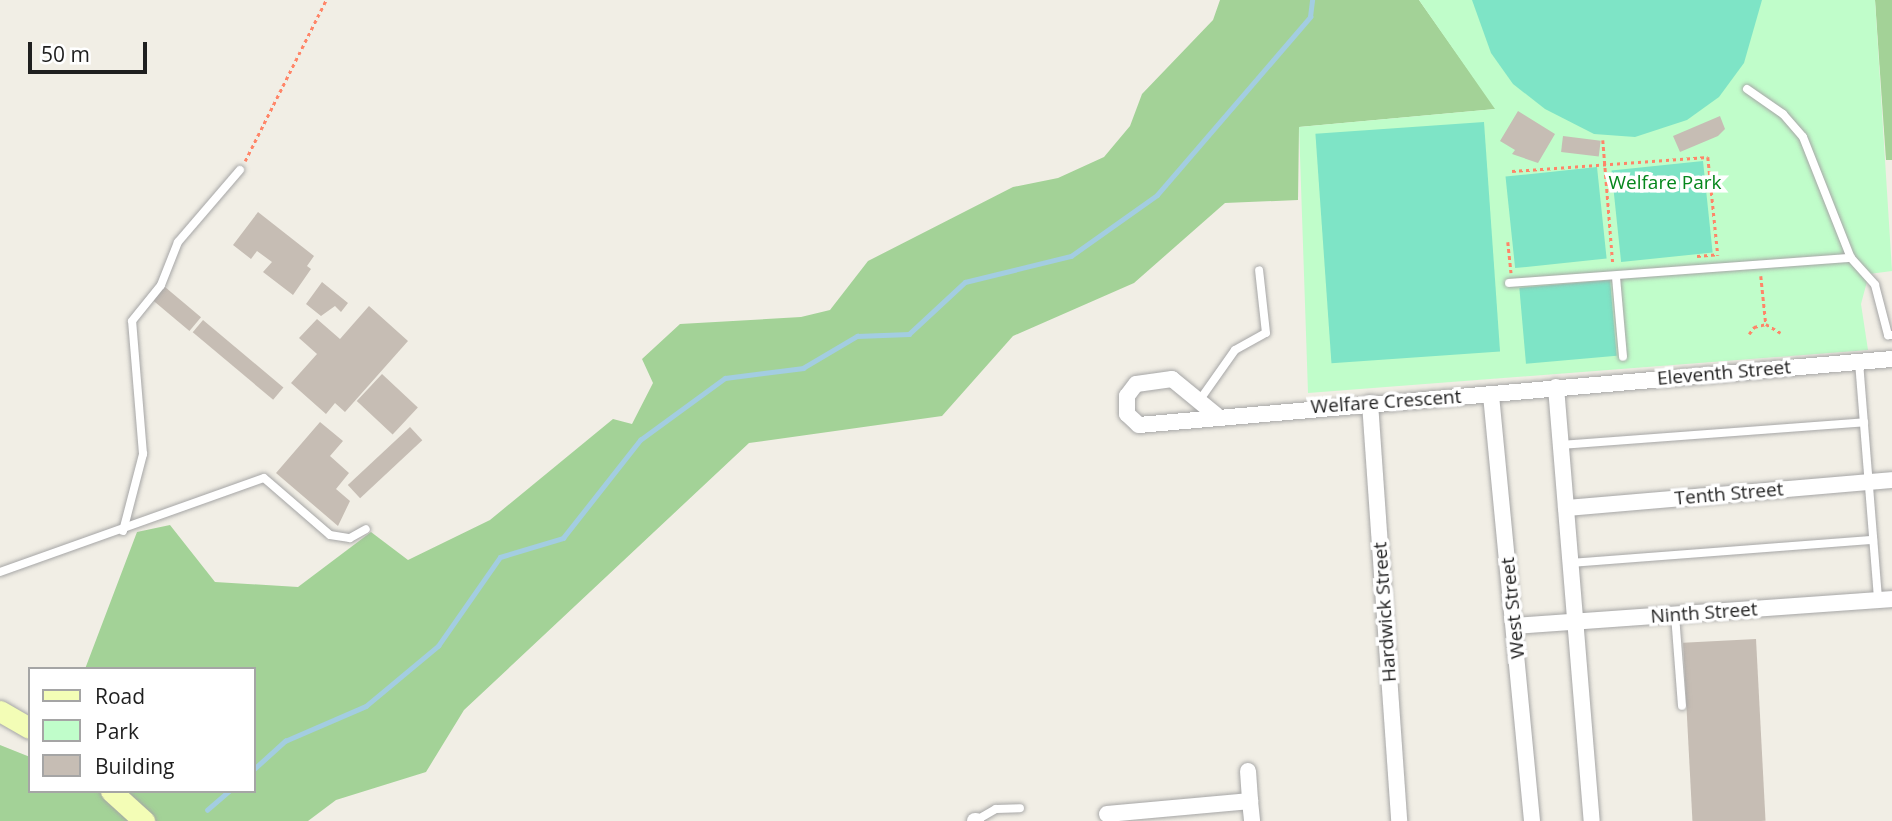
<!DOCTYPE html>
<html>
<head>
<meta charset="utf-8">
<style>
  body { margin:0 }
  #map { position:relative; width:1892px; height:821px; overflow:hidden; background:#f1eee5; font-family:"Open Sans",sans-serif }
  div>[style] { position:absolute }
  .forest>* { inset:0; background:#a3d297 }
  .park>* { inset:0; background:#c0fdca }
  .pitch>* { inset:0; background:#7ee4c6; transform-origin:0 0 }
  .stream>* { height:4.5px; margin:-2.25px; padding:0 2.25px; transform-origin:2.25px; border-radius:2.25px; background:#a3cde1 }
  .building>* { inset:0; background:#c6bdb4; transform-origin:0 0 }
  .path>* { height:2.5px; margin-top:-1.25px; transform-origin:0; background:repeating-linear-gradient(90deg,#ff8568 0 3.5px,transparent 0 7px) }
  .roads { filter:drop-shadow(0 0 2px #a6a6a6) drop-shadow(0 0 2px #a6a6a6) }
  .service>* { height:8px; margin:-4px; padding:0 4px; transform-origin:4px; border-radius:4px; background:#fff }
  .minor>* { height:16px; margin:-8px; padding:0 8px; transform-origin:8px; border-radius:8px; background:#fff }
  .secondary>* { height:21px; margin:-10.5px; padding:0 10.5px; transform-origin:10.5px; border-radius:10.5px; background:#f3fdb6 }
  span { translate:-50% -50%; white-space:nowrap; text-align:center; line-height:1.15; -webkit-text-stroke:7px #fff; paint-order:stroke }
  .park-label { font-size:19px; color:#05861c }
  .street-label { font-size:19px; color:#1f1f1f }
  .legend { position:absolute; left:28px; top:667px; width:228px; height:126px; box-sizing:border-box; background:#fff; border:2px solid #a5a5a5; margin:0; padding:9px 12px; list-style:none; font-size:21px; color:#1f1f1f }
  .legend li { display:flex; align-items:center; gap:14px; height:35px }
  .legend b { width:35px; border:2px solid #a5a5a5 }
  .scale { position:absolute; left:28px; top:42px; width:119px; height:32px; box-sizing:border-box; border:4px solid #1f1f1f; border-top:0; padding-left:9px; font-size:21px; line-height:24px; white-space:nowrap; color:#1f1f1f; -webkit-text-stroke:5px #fff; paint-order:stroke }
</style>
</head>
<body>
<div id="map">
  <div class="forest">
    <div style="clip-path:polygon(1220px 0,1419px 0,1496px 109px,1299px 127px,1298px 200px,1225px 203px,1134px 283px,1013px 336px,942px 416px,749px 443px,464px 710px,426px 772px,336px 800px,308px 821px,0 821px,0 745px,30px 757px,30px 791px,254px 791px,254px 669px,85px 669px,137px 532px,170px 525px,215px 582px,298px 587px,371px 532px,408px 560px,490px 520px,613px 419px,632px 424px,653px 383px,642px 359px,680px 324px,801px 317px,830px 310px,868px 261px,1013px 187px,1058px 178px,1104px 157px,1130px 126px,1142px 94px,1213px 20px)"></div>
    <div style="clip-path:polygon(1875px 0,1892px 0,1892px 160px,1886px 160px)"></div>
  </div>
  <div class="park">
    <div style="clip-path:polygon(1419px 0,1875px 0,1892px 271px,1869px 274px,1861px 304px,1868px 350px,1308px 393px,1299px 127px,1495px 109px)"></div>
  </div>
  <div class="pitch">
    <div style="clip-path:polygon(1472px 0,1762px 0,1744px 63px,1719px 97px,1687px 120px,1635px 137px,1594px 134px,1545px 109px,1513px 84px,1491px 53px)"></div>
    <div style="left:1484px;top:122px;width:230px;height:169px;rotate:86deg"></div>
    <div style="left:1703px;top:161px;width:92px;height:92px;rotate:84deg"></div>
    <div style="left:1597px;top:167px;width:92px;height:92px;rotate:84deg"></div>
    <div style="left:1610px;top:280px;width:76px;height:91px;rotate:85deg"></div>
  </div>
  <div class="stream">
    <div style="left:254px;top:769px;width:42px;rotate:-42.1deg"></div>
    <div style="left:285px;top:741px;width:88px;rotate:-23.4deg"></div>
    <div style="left:366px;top:706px;width:94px;rotate:-39.8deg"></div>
    <div style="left:438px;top:646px;width:108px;rotate:-55.1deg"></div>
    <div style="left:500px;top:557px;width:66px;rotate:-16.8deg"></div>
    <div style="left:563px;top:538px;width:125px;rotate:-51.8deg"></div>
    <div style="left:640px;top:440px;width:105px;rotate:-36.1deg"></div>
    <div style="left:725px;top:378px;width:79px;rotate:-7.3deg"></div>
    <div style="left:803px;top:368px;width:63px;rotate:-30.7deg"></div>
    <div style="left:857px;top:336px;width:52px;rotate:-2.2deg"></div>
    <div style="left:909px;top:334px;width:76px;rotate:-42.9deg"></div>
    <div style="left:965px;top:282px;width:109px;rotate:-13.8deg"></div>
    <div style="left:1071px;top:256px;width:105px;rotate:-35.3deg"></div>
    <div style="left:1157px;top:195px;width:235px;rotate:-49.3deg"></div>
    <div style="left:1310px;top:17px;width:17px;rotate:-83deg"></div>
    <div style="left:207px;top:810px;width:29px;rotate:-41deg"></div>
  </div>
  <div class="building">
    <div style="clip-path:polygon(1518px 111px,1555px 134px,1538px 163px,1512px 154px,1515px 150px,1500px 141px)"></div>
    <div style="clip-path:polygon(1720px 116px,1725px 129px,1718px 136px,1680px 152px,1673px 136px)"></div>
    <div style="left:1563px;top:136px;width:38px;height:16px;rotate:7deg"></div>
    <div style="clip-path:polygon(258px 212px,314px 256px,307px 266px,311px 269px,293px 295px,263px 272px,272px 262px,257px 251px,251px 259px,233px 245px)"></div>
    <div style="clip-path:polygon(322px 282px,348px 303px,341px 312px,335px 306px,321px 316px,306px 304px)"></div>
    <div style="left:165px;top:287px;width:47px;height:18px;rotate:40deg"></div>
    <div style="clip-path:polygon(369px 306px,408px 341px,345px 412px,335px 403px,326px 414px,291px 383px,317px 354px,299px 338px,317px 319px,340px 339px)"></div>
    <div style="left:203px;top:320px;width:105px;height:16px;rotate:40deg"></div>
    <div style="left:382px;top:374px;width:49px;height:37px;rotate:43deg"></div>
    <div style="clip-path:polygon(320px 422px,343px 441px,330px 456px,349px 473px,336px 489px,350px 501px,338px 526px,276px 473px)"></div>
    <div style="left:410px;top:427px;width:18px;height:85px;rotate:47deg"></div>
    <div style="left:1756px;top:639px;width:182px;height:73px;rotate:87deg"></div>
  </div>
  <div class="path">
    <div style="left:1603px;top:140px;width:123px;rotate:85.4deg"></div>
    <div style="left:245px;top:161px;width:180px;rotate:-63.3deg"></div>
    <div style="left:1512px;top:171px;width:196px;rotate:-4.1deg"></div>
    <div style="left:1708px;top:157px;width:99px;rotate:84.2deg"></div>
    <div style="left:1508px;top:242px;width:31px;rotate:84deg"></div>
    <div style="left:1697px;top:256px;width:21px;rotate:-5deg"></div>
    <div style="left:1761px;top:276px;width:48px;rotate:84.1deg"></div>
    <div style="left:1749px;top:334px;width:9px;rotate:-54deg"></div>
    <div style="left:1754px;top:327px;width:12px;rotate:-14deg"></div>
    <div style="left:1766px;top:324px;width:17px;rotate:31deg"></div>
  </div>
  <div class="roads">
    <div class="service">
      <div style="left:1747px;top:89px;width:44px;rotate:34.8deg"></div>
      <div style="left:1783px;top:114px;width:30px;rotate:49deg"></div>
      <div style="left:1803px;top:137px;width:130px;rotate:68.4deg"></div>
      <div style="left:1851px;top:258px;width:36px;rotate:48deg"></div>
      <div style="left:1875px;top:285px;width:52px;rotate:75.4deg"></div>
      <div style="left:1888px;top:335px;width:4px"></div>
      <div style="left:1616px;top:277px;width:80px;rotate:85deg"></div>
      <div style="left:1509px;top:283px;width:343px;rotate:-4.2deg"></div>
      <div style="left:1859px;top:362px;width:239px;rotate:85.4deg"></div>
      <div style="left:1199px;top:401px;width:62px;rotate:-54.8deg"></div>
      <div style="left:1235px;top:350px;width:35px;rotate:-29deg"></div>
      <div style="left:1266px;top:333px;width:63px;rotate:-96.3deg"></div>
      <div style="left:1561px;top:445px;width:304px;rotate:-4.3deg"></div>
      <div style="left:123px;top:531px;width:80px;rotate:-75.4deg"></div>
      <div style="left:143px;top:454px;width:133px;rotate:-94.7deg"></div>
      <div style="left:132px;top:321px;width:46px;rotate:-51.1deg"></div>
      <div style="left:161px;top:285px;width:46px;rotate:-68.4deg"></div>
      <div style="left:178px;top:242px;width:95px;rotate:-49.3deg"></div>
      <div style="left:1571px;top:563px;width:303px;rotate:-4.4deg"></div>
      <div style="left:0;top:572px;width:280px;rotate:-19.6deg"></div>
      <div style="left:264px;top:478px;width:87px;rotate:40.8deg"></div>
      <div style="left:330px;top:535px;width:20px;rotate:9deg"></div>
      <div style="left:350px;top:538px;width:18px;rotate:-29deg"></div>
      <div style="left:1675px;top:615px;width:91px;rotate:85.6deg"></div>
      <div style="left:975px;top:821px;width:24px;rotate:-30deg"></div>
      <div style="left:996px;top:809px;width:24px;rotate:-2deg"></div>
    </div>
    <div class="minor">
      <div style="left:1556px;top:387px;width:435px;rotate:85.3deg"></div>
      <div style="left:1491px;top:395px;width:428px;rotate:84.5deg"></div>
      <div style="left:1370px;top:403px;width:419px;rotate:86deg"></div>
      <div style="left:1216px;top:415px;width:57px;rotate:-140.7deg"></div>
      <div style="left:1172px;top:379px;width:36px;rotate:172deg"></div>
      <div style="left:1136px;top:384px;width:15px;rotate:127deg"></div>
      <div style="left:1127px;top:396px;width:18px;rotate:90deg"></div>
      <div style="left:1127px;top:414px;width:16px;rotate:43deg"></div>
      <div style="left:1139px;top:425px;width:756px;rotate:-5.01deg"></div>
      <div style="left:1566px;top:508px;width:327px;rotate:-4.9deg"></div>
      <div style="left:1515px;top:626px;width:378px;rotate:-4.1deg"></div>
      <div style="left:1248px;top:771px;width:30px;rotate:86deg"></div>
      <div style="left:1107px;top:814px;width:144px;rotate:-5.2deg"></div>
      <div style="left:1250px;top:801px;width:20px;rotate:84deg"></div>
      <div style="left:975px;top:821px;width:1px"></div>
    </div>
    <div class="secondary">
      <div style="left:0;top:711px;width:34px;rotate:30deg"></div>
      <div style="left:111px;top:791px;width:45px;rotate:42.3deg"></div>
    </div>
  </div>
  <div class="park-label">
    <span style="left:1665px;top:183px">Welfare Park</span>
  </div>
  <div class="street-label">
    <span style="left:1724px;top:373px;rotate:-5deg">Eleventh Street</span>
    <span style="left:1386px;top:402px;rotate:-4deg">Welfare Crescent</span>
    <span style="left:1729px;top:494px;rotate:-5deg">Tenth Street</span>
    <span style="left:1513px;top:608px;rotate:-96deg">West Street</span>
    <span style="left:1385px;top:612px;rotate:-94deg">Hardwick Street</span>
    <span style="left:1704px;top:613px;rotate:-4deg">Ninth Street</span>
  </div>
  <ul class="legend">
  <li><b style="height:9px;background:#f3fdb6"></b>Road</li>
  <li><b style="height:19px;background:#c0fdca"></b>Park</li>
  <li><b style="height:19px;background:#c6bdb4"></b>Building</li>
  </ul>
  <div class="scale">50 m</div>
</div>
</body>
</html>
